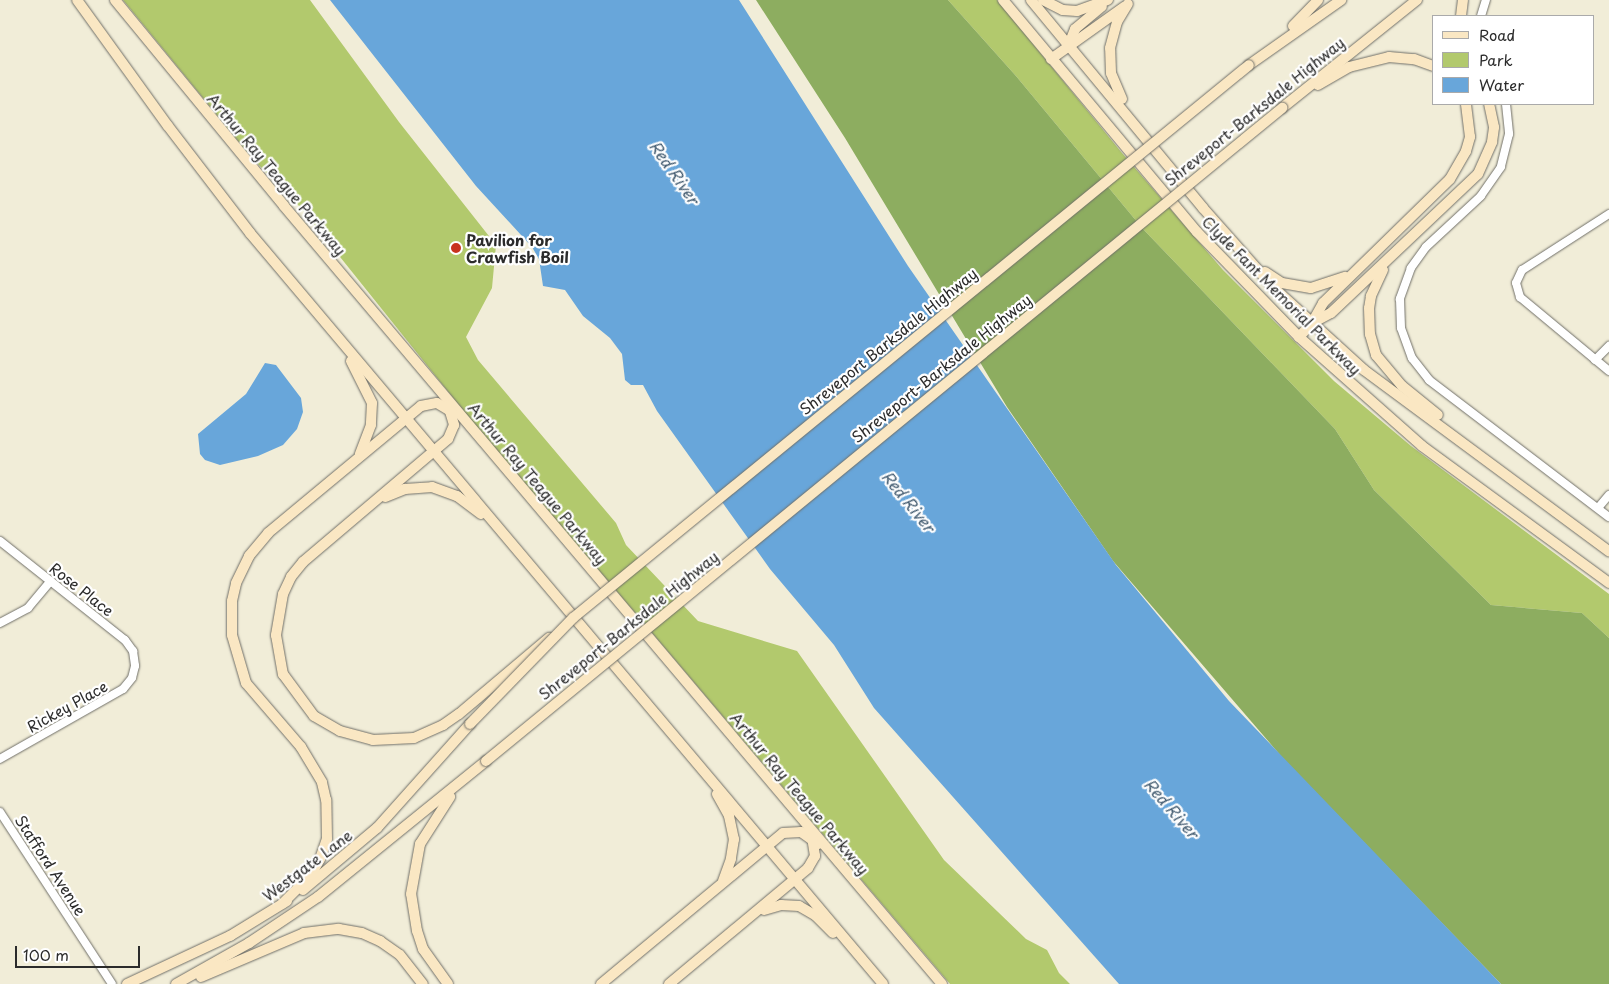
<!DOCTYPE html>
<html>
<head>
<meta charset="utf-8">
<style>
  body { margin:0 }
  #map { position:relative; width:1609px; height:984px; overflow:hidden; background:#f1edd8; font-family:"Playpen Sans",sans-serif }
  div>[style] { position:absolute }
  .green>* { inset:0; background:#b2c96d }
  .forest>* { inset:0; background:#8dad60 }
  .water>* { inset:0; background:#68a6da }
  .roads { filter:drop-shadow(0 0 1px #706f68) drop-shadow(0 0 1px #706f68) }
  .street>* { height:8px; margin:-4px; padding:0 4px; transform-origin:4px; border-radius:4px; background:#fff }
  .secondary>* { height:10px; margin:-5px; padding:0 5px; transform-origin:5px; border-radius:5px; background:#fae7c3 }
  .bridges { filter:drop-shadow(0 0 1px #706f68) drop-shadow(0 0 1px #706f68) }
  .secondary-bridge>* { height:10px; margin:-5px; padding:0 5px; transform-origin:5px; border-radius:5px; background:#fae7c3 }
  .dots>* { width:14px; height:14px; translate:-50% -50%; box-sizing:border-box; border:2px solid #fff; border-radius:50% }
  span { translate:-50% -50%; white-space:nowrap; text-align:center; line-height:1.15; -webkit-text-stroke:4.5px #fff; paint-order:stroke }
  .street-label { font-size:15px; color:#2b2b2b }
  .poi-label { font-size:15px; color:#2b2b2b; font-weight:700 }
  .left { translate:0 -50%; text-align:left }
  .water-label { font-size:16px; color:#435c71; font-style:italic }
  .legend { position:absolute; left:1432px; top:15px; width:162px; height:90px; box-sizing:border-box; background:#fff; border:1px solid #aaa; margin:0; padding:6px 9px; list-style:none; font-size:15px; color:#2b2b2b }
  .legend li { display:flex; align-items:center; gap:10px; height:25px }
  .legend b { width:25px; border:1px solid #aaa }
  .scale { position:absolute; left:15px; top:946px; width:125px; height:22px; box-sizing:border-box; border:2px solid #2b2b2b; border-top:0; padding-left:6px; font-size:15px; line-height:18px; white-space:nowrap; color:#2b2b2b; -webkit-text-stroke:4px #fff; paint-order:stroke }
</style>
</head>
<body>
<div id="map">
  <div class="green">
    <div style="clip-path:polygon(123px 0,310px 0,399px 122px,496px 245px,492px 288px,466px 337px,478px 360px,616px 523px,626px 545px,698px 621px,797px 651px,944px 860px,1026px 939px,1047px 950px,1059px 973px,1070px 984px,950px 984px,462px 409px,300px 207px,252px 158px)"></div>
    <div style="clip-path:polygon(948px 0,997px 0,1122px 153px,1223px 270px,1334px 381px,1411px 446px,1609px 594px,1609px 638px,1582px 613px,1491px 605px,1374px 490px,1335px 429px,1143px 229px,1016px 76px)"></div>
  </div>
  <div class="forest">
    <div style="clip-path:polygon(756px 0,948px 0,1016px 76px,1143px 229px,1335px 429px,1374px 490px,1491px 605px,1582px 613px,1609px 638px,1609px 984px,1501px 984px,1287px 763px,1113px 561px,1007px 407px,845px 138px)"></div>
  </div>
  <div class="water">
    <div style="clip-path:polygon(330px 0,739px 0,908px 266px,1116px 565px,1229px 701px,1501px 984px,1119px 984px,874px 708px,834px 645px,770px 569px,657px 411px,643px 385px,631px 385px,625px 380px,622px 354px,610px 338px,583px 316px,565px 290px,543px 286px,539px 259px,532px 247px,476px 186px)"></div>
    <div style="clip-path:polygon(265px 363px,276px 365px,301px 398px,303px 412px,297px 429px,283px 445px,258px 456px,220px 465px,205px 460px,200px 454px,198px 434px,246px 394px)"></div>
  </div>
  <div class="roads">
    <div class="street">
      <div style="left:1481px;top:16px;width:17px;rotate:-73deg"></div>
      <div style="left:1506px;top:104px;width:30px;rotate:84deg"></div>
      <div style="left:1509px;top:134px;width:34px;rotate:104deg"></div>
      <div style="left:1501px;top:167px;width:35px;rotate:125deg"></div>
      <div style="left:1481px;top:196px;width:75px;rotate:137.2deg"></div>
      <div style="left:1426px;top:247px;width:26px;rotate:126deg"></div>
      <div style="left:1411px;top:268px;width:33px;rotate:110deg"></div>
      <div style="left:1400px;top:299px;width:29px;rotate:88deg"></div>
      <div style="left:1401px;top:328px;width:32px;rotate:70deg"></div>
      <div style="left:1412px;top:358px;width:28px;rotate:52deg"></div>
      <div style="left:1429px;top:380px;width:226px;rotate:37.3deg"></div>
      <div style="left:1609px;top:214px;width:103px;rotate:147.2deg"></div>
      <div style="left:1522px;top:270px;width:14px;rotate:115deg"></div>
      <div style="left:1516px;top:283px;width:15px;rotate:74deg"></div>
      <div style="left:1520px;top:297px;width:116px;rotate:39.7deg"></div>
      <div style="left:1595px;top:360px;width:20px;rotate:-45deg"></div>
      <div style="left:1598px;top:508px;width:17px;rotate:-50deg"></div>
      <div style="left:0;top:541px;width:159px;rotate:38.4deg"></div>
      <div style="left:125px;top:640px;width:14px;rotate:54deg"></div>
      <div style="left:133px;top:651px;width:15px;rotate:82deg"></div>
      <div style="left:135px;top:666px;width:12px;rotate:104deg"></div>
      <div style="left:132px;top:678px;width:14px;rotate:129deg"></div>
      <div style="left:123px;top:689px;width:142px;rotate:150.4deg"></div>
      <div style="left:0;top:623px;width:32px;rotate:-28deg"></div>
      <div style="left:28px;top:608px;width:35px;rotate:-50deg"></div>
      <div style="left:0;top:812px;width:205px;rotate:56.9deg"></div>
    </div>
    <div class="secondary">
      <div style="left:77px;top:0;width:155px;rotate:54.2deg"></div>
      <div style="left:168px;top:126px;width:135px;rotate:52.5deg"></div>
      <div style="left:250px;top:233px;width:982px;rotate:49.87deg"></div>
      <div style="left:115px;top:0;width:266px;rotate:50.6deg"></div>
      <div style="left:284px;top:206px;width:1019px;rotate:49.78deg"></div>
      <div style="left:1003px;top:0;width:302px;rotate:50.1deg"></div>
      <div style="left:1197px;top:232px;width:146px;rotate:45.8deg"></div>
      <div style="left:1299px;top:337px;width:164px;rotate:41.5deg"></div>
      <div style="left:1422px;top:446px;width:232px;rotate:36.2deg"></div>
      <div style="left:1031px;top:0;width:270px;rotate:50.4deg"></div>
      <div style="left:1203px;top:208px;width:108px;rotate:48.4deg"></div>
      <div style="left:1275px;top:289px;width:120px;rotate:42.3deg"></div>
      <div style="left:1364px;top:370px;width:305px;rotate:36.5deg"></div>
      <div style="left:1043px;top:0;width:22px;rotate:27deg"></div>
      <div style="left:1063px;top:10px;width:14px;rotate:4deg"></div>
      <div style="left:1077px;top:11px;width:33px;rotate:-20deg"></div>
      <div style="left:1461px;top:16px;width:16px;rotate:-83deg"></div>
      <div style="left:1293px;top:26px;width:36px;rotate:-46deg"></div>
      <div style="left:1069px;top:44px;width:16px;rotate:-68deg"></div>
      <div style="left:1075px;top:29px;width:35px;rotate:-40deg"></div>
      <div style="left:1051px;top:59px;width:90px;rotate:-35.5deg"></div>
      <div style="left:1249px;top:65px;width:113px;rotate:-35.2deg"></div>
      <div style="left:1318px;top:85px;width:36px;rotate:-30deg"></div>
      <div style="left:1349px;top:67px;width:41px;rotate:-14deg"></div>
      <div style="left:1389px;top:57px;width:25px;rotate:5deg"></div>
      <div style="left:1414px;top:59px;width:20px;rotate:20deg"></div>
      <div style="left:1122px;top:99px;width:28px;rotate:-113deg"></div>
      <div style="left:1111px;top:73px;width:25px;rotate:-92deg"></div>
      <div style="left:1110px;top:48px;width:27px;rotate:-75deg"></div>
      <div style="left:1117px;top:22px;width:21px;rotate:-59deg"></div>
      <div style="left:1282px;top:108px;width:173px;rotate:-38.7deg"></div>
      <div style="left:1383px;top:270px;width:29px;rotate:115deg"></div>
      <div style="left:1371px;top:296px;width:12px;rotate:99deg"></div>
      <div style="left:1369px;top:308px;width:26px;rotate:88deg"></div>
      <div style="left:1370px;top:334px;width:22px;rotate:74deg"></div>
      <div style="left:1376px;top:355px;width:40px;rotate:50deg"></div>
      <div style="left:1402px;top:386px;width:46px;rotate:38.9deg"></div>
      <div style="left:1265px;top:272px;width:20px;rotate:33deg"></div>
      <div style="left:1282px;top:283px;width:29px;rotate:10deg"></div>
      <div style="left:1311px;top:288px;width:36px;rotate:-18deg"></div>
      <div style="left:1312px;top:323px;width:23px;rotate:-61deg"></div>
      <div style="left:1323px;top:303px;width:177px;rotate:-44.3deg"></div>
      <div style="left:1450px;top:179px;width:32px;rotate:-60deg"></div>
      <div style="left:1466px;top:151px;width:15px;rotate:-74deg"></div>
      <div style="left:1470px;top:137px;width:33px;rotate:-97deg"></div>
      <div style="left:1299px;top:337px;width:19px;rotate:-47deg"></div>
      <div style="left:1312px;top:323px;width:21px;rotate:-28deg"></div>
      <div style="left:1331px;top:313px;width:202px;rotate:-43.4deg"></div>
      <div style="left:1478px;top:174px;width:35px;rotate:-66deg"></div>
      <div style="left:1492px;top:142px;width:15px;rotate:-82deg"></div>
      <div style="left:1494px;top:127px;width:24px;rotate:-102deg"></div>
      <div style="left:351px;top:361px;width:47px;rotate:63.4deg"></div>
      <div style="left:372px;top:403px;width:22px;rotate:93deg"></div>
      <div style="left:371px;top:425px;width:31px;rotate:111deg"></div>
      <div style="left:448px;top:405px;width:21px;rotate:73deg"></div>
      <div style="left:454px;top:425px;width:15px;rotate:113deg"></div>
      <div style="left:448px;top:439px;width:190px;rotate:139.7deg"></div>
      <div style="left:303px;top:562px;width:19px;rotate:129deg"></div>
      <div style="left:291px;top:577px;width:19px;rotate:115deg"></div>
      <div style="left:283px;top:594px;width:42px;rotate:99.7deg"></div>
      <div style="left:276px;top:635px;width:40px;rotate:80deg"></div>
      <div style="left:283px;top:674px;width:52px;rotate:53.6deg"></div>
      <div style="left:314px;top:716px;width:30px;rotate:30deg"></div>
      <div style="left:340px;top:731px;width:34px;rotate:15deg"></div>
      <div style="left:373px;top:740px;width:41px;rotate:-2.8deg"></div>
      <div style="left:414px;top:738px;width:32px;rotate:-24deg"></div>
      <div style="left:443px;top:725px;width:19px;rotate:-35deg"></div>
      <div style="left:459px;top:714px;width:118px;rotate:-40.2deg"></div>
      <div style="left:385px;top:497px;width:22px;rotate:-22deg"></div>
      <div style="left:405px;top:489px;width:27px;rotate:-4deg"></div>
      <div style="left:432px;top:487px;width:27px;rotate:20deg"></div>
      <div style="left:457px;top:496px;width:30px;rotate:37deg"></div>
      <div style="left:717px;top:794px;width:25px;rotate:61deg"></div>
      <div style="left:729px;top:816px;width:24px;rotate:78deg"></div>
      <div style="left:734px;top:839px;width:20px;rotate:99deg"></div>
      <div style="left:731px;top:859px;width:23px;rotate:110deg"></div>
      <div style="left:303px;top:890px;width:97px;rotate:-40deg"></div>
      <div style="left:377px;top:828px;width:140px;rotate:-48.2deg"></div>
      <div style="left:282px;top:904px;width:41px;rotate:-45deg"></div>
      <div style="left:311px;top:875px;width:18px;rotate:-61deg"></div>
      <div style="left:320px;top:859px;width:21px;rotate:-71deg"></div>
      <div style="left:327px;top:839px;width:39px;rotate:-91deg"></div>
      <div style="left:326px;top:800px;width:18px;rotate:-103deg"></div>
      <div style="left:322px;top:782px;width:41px;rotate:-121deg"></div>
      <div style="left:301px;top:747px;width:84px;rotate:-130.7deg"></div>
      <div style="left:246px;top:683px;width:50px;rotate:-106.3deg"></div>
      <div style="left:232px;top:635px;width:34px;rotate:-90deg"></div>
      <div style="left:232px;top:601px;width:18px;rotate:-77deg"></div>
      <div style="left:236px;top:583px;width:30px;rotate:-64deg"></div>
      <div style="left:249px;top:556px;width:30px;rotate:-50deg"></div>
      <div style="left:268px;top:533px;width:199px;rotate:-39.7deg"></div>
      <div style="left:421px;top:406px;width:16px;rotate:-11deg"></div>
      <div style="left:437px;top:403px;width:17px;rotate:31deg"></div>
      <div style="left:764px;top:910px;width:18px;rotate:-16deg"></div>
      <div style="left:781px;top:905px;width:18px;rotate:3deg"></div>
      <div style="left:799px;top:906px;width:20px;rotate:30deg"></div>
      <div style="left:816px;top:916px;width:24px;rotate:45deg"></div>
      <div style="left:201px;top:977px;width:112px;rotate:-23.1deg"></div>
      <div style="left:304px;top:933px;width:35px;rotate:-7deg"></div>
      <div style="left:339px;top:929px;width:23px;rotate:10deg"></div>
      <div style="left:362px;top:933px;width:20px;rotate:24deg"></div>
      <div style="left:380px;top:941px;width:24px;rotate:35deg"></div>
      <div style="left:400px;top:955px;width:37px;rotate:52deg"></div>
      <div style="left:127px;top:984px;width:114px;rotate:-25deg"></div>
      <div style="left:230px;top:936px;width:67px;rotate:-31.6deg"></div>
      <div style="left:176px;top:984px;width:84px;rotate:-29.3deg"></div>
      <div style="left:249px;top:943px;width:83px;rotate:-33.7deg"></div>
      <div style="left:318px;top:897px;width:216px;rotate:-39deg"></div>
      <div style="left:448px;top:984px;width:43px;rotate:-125.5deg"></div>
      <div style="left:423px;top:949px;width:19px;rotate:-108deg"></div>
      <div style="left:417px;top:931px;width:37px;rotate:-99deg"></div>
      <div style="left:411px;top:894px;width:51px;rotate:-79.8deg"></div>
      <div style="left:420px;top:844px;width:56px;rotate:-57.4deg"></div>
      <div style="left:601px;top:984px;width:236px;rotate:-39.7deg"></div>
      <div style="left:783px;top:833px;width:18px;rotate:-3deg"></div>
      <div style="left:801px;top:832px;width:21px;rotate:35deg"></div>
      <div style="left:669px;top:984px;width:181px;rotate:-39.8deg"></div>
      <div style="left:808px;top:868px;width:14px;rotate:-60deg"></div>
      <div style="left:815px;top:856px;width:19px;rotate:-99deg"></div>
    </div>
  </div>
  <div class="bridges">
    <div class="secondary-bridge">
      <div style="left:470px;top:724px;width:148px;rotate:-45.8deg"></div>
      <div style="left:573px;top:618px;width:873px;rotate:-39.28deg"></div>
      <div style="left:486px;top:761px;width:1030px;rotate:-39.36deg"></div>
    </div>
  </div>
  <div class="dots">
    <div style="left:456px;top:248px;background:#c8321e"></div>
  </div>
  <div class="street-label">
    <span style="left:1254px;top:111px;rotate:-39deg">Shreveport-Barksdale Highway</span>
    <span style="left:277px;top:174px;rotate:50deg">Arthur Ray Teague Parkway</span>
    <span style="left:1282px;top:295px;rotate:45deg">Clyde Fant Memorial Parkway</span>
    <span style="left:888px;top:341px;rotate:-39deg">Shreveport Barksdale Highway</span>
    <span style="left:941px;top:368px;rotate:-39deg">Shreveport-Barksdale Highway</span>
    <span style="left:538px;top:483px;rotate:50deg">Arthur Ray Teague Parkway</span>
    <span style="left:82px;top:589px;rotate:38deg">Rose Place</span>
    <span style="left:628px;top:625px;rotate:-39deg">Shreveport-Barksdale Highway</span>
    <span style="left:67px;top:706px;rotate:-29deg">Rickey Place</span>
    <span style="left:800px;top:793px;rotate:50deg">Arthur Ray Teague Parkway</span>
    <span style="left:51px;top:865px;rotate:57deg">Stafford Avenue</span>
    <span style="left:307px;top:865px;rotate:-37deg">Westgate Lane</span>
  </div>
  <div class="poi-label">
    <span class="left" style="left:466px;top:248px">Pavilion for<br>Crawfish Boil</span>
  </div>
  <div class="water-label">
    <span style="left:675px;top:172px;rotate:55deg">Red River</span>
    <span style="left:909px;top:501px;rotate:51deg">Red River</span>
    <span style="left:1172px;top:808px;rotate:49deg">Red River</span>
  </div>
  <ul class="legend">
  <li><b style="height:6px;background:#fae7c3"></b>Road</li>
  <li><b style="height:14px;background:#b2c96d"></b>Park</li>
  <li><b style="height:14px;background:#68a6da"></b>Water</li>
  </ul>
  <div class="scale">100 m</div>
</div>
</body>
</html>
